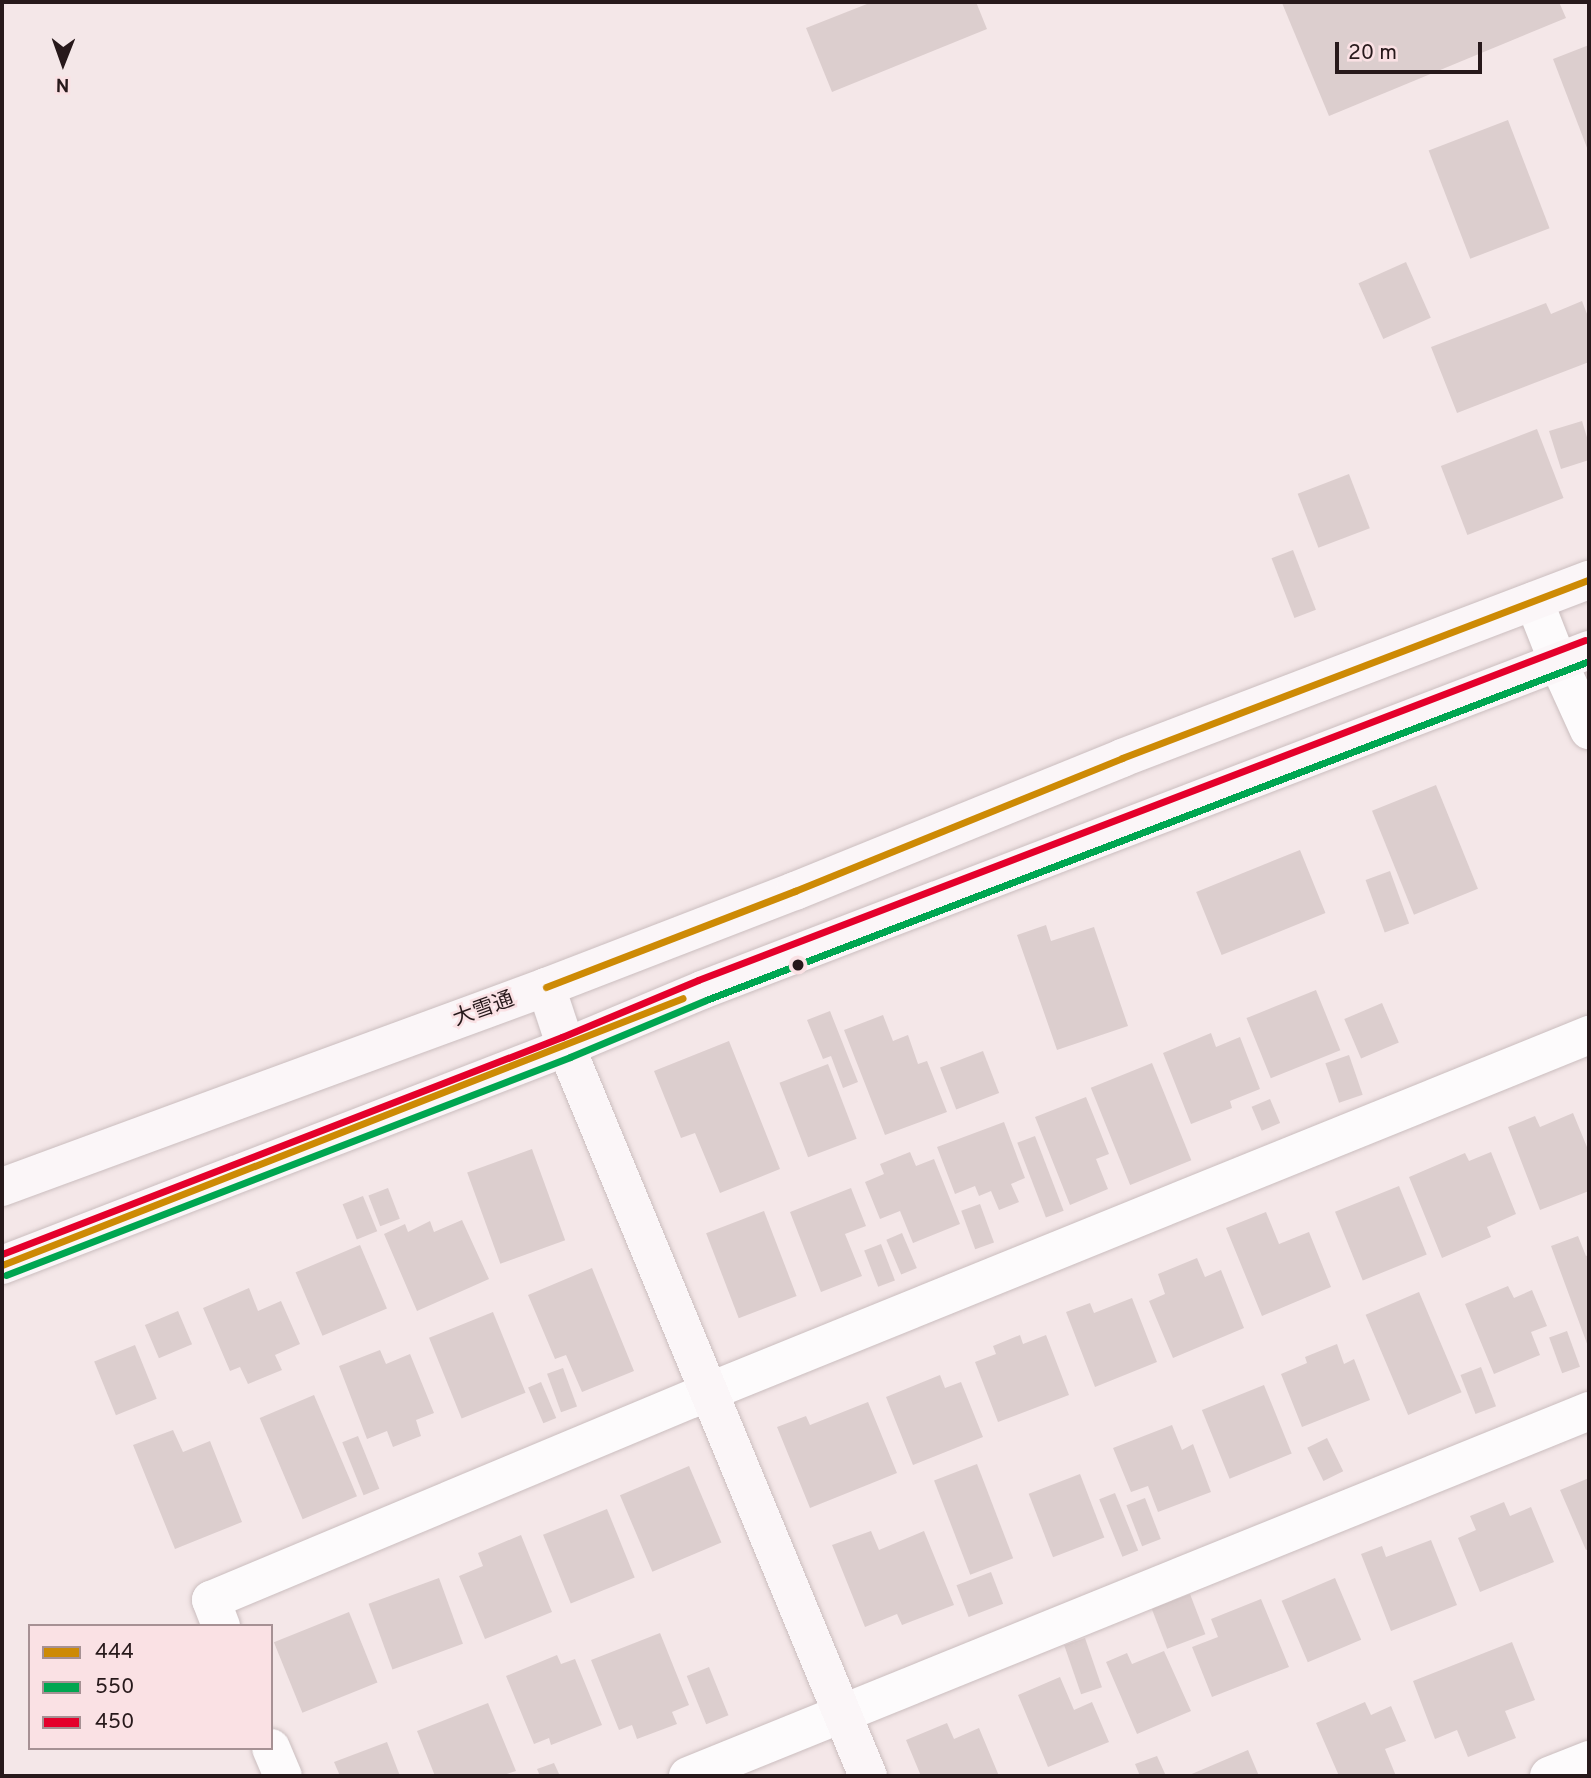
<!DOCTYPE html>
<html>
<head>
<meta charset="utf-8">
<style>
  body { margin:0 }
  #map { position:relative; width:1591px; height:1778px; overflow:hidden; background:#f4e7e8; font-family:Overpass,"Noto Sans JP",sans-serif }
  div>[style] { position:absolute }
  .building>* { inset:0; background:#dccece; transform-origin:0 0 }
  .roads { filter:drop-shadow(0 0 2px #cbbebf) drop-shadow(0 0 2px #cbbebf) }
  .street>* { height:38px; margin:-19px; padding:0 19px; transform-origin:19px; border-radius:19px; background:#fdfbfc }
  .secondary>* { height:38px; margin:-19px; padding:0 19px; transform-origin:19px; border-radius:19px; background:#fbf6f8 }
  .bus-1>* { height:7px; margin:-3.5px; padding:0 3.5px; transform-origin:3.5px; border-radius:3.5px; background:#cd8a05 }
  .bus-2>* { height:7px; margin:-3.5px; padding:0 3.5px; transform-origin:3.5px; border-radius:3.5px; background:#00a651 }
  .bus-3>* { height:7px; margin:-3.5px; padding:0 3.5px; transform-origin:3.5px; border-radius:3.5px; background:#e4002b }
  .dots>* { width:19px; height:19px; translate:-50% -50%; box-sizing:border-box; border:4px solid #fae1e4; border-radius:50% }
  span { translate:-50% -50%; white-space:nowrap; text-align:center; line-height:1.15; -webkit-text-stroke:5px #fae1e4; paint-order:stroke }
  .street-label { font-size:21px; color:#27191b }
  .frame { position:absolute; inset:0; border:4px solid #27191b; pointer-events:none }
  .legend { position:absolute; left:28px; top:1624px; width:245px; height:126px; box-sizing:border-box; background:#fae1e4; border:2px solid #a69194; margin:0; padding:9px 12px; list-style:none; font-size:21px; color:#27191b }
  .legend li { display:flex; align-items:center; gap:14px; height:35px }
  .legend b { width:35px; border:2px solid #a69194 }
  .north { position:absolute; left:28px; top:28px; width:70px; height:70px; -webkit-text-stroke:5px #fae1e4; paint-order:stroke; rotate:181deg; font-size:19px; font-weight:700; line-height:28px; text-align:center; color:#27191b }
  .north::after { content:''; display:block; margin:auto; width:24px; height:32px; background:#27191b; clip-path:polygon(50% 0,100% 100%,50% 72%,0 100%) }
  .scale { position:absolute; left:1335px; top:42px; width:147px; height:32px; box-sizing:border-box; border:4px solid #27191b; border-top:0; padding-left:9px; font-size:21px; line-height:24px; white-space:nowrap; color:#27191b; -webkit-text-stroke:5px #fae1e4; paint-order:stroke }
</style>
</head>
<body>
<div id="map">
  <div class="building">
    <div style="clip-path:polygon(872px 2px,976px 2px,987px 29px,832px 92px,806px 28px)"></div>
    <div style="clip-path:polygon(1286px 2px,1559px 2px,1566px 18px,1329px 116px,1282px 3px)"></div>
    <div style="clip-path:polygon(1589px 45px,1589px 153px,1553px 59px)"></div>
    <div style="left:1508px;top:120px;width:116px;height:85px;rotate:69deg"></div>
    <div style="left:1406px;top:262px;width:61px;height:52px;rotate:66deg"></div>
    <div style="clip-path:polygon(1582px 301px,1589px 319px,1589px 362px,1457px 413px,1431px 347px,1546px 303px,1551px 314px)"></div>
    <div style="clip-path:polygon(1582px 421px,1589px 444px,1589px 460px,1561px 469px,1549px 431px)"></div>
    <div style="left:1537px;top:429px;width:74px;height:103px;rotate:69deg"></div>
    <div style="left:1349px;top:474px;width:58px;height:55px;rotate:69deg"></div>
    <div style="left:1293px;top:550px;width:64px;height:23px;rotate:69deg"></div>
    <div style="left:1436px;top:785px;width:112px;height:69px;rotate:68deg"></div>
    <div style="left:1300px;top:850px;width:68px;height:112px;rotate:68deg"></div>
    <div style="left:1390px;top:871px;width:56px;height:26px;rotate:70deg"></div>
    <div style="clip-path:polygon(1046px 925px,1051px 941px,1094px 927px,1128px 1026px,1057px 1050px,1017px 935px)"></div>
    <div style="left:1316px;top:990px;width:65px;height:75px;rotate:68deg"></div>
    <div style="left:1382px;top:1003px;width:43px;height:41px;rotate:67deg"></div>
    <div style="clip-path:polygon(830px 1011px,858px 1082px,843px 1088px,831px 1056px,823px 1059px,807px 1020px)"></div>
    <div style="clip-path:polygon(883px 1015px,893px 1041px,908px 1035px,918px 1064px,927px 1061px,947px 1112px,885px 1135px,844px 1030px)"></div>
    <div style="clip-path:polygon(1211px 1033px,1216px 1047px,1240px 1037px,1260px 1089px,1230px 1101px,1232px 1108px,1191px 1124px,1163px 1053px)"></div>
    <div style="clip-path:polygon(729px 1041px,780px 1169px,720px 1193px,695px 1133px,681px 1138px,654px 1071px)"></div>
    <div style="left:983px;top:1051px;width:45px;height:46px;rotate:69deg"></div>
    <div style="left:1349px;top:1055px;width:42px;height:25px;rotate:71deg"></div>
    <div style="left:1152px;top:1063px;width:105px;height:66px;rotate:68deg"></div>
    <div style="left:828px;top:1064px;width:80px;height:52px;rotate:69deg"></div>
    <div style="clip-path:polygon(1086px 1097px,1109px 1154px,1096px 1159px,1108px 1189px,1070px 1205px,1035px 1117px)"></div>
    <div style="left:1270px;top:1099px;width:26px;height:20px;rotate:67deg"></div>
    <div style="clip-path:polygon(1573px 1113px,1589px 1152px,1589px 1191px,1540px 1210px,1508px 1127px,1535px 1116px,1540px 1127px)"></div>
    <div style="clip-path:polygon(1004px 1122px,1025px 1178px,1011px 1184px,1019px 1202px,999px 1210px,991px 1191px,979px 1196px,975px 1186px,955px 1194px,937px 1147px)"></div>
    <div style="left:1035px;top:1136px;width:80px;height:19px;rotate:69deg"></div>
    <div style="left:532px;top:1149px;width:97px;height:69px;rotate:70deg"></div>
    <div style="clip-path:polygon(910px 1152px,916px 1166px,934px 1159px,960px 1224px,913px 1243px,900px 1211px,880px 1219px,865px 1182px,884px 1174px,880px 1164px)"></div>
    <div style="clip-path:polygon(1491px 1152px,1516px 1214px,1487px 1227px,1491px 1237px,1442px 1258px,1409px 1177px,1465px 1153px,1469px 1161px)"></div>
    <div style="left:1399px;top:1186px;width:74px;height:69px;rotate:68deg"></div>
    <div style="left:388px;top:1188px;width:33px;height:21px;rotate:69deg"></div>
    <div style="clip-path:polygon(851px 1188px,866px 1226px,845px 1234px,862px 1276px,821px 1292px,790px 1212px)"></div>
    <div style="left:363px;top:1196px;width:38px;height:22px;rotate:68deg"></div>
    <div style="left:980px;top:1204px;width:41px;height:20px;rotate:70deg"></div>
    <div style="left:764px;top:1211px;width:91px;height:62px;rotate:69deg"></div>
    <div style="clip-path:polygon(1266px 1212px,1279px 1244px,1309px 1232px,1331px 1287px,1262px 1316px,1226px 1228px)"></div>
    <div style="clip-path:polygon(462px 1220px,489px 1279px,417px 1311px,384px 1234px,405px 1224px,408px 1232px,430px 1221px,434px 1232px)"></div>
    <div style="left:902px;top:1233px;width:38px;height:17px;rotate:67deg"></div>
    <div style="clip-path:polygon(1578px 1236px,1586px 1256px,1589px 1255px,1589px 1349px,1551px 1246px)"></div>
    <div style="left:881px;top:1244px;width:39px;height:18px;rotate:69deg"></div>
    <div style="left:360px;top:1245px;width:69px;height:70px;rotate:67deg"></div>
    <div style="clip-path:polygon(1197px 1258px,1205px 1277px,1221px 1270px,1244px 1328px,1173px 1358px,1149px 1301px,1165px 1294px,1158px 1274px)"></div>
    <div style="clip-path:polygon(592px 1268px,634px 1371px,582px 1392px,566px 1355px,555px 1359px,528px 1295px)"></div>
    <div style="clip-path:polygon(1508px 1286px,1514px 1298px,1532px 1290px,1547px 1326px,1531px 1332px,1540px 1355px,1494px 1374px,1465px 1304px)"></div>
    <div style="clip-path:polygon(249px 1288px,258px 1311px,281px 1301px,300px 1344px,275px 1355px,282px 1370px,248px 1384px,240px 1367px,230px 1371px,203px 1308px)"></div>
    <div style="left:1419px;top:1292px;width:109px;height:58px;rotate:67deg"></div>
    <div style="clip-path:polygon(1132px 1298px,1157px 1362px,1095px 1387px,1066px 1312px,1090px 1303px,1094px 1313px)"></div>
    <div style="left:178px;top:1311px;width:36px;height:36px;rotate:67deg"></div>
    <div style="left:493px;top:1312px;width:87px;height:69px;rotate:68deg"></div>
    <div style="left:1567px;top:1331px;width:38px;height:19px;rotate:70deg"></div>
    <div style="clip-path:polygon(1020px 1335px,1023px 1344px,1046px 1335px,1069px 1395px,998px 1422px,975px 1362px,996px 1354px,993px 1346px)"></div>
    <div style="clip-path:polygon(1337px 1344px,1344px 1364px,1354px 1359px,1370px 1400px,1302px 1427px,1281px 1374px,1307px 1363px,1305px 1357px)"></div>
    <div style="left:135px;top:1345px;width:58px;height:44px;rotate:68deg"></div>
    <div style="clip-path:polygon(380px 1350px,386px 1364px,410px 1354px,434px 1413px,416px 1420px,421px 1436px,393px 1447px,387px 1431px,367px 1439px,339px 1366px)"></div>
    <div style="left:1481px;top:1367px;width:42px;height:22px;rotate:69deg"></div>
    <div style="left:563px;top:1368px;width:41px;height:17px;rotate:70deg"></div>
    <div style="clip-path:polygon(940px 1375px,945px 1388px,961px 1382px,983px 1437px,913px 1465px,886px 1397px)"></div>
    <div style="left:541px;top:1382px;width:39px;height:14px;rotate:67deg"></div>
    <div style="left:1264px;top:1385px;width:74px;height:67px;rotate:68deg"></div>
    <div style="left:314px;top:1395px;width:110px;height:59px;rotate:67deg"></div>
    <div style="clip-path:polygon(868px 1402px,897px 1473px,810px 1508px,777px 1427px,806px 1416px,810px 1425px)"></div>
    <div style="clip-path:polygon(1172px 1425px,1182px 1450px,1193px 1444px,1211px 1492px,1158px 1512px,1148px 1486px,1131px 1492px,1113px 1448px)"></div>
    <div style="clip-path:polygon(173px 1430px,183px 1452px,210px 1441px,242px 1522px,175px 1549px,133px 1445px)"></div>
    <div style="left:358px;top:1436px;width:57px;height:17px;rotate:68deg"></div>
    <div style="left:1327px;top:1438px;width:37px;height:22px;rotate:64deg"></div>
    <div style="left:977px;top:1464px;width:101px;height:46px;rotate:69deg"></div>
    <div style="left:689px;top:1466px;width:83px;height:75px;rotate:67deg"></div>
    <div style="left:1080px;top:1474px;width:68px;height:55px;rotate:69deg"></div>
    <div style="clip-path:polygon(1589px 1478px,1589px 1549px,1586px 1550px,1560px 1490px)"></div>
    <div style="left:1115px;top:1493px;width:62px;height:17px;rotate:68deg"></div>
    <div style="left:1145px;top:1498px;width:44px;height:20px;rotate:69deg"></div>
    <div style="clip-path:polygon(1504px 1502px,1510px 1516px,1531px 1507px,1554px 1562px,1480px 1592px,1458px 1538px,1476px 1530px,1470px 1516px)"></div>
    <div style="left:607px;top:1509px;width:74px;height:69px;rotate:68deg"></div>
    <div style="clip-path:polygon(871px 1531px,879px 1550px,924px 1531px,954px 1605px,902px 1625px,897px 1614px,865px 1627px,832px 1545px)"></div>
    <div style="clip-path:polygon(521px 1535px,552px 1612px,485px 1639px,459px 1576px,483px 1566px,478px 1553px)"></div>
    <div style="clip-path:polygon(1431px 1540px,1457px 1605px,1391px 1631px,1361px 1554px,1382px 1546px,1386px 1557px)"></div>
    <div style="left:991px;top:1572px;width:34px;height:37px;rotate:69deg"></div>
    <div style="left:439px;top:1578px;width:70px;height:75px;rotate:70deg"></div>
    <div style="left:1335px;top:1578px;width:67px;height:58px;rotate:67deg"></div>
    <div style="left:1190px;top:1594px;width:43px;height:41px;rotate:69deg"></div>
    <div style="clip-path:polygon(1261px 1599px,1289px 1667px,1212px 1697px,1192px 1647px,1218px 1637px,1211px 1619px)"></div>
    <div style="left:349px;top:1612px;width:76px;height:81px;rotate:68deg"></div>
    <div style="clip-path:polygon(660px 1633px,689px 1705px,672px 1712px,677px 1724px,637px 1739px,632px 1725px,619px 1730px,591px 1660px)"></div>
    <div style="left:1085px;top:1638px;width:52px;height:22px;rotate:71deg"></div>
    <div style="clip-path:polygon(1512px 1642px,1535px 1700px,1505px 1711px,1516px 1738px,1468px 1757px,1457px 1730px,1435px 1739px,1413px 1681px)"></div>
    <div style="clip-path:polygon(1164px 1651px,1191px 1711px,1137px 1734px,1106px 1662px,1127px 1653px,1132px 1664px)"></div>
    <div style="clip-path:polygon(557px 1655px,561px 1664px,575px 1659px,602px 1725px,551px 1745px,549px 1738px,534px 1744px,506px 1676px)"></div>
    <div style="left:709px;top:1667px;width:52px;height:24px;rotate:68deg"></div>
    <div style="clip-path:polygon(1060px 1677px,1074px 1710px,1092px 1702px,1109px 1742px,1048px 1767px,1018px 1695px)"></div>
    <div style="clip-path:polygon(1365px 1702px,1371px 1715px,1391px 1706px,1406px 1741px,1385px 1749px,1396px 1776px,1339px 1776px,1316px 1723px)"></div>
    <div style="clip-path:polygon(488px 1703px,516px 1771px,500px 1776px,435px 1776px,417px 1731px)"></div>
    <div style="clip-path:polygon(947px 1723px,954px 1739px,979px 1728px,999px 1776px,921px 1776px,906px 1740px)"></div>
    <div style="clip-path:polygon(387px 1742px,400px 1776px,340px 1776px,334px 1762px)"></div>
    <div style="clip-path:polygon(1248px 1750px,1259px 1776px,1187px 1776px)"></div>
    <div style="clip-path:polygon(1157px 1756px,1166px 1776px,1140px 1776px,1135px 1764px)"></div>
    <div style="clip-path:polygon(554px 1763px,560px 1776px,540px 1776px,537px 1769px)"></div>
  </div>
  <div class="roads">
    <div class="street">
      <div style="left:1534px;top:601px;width:66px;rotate:68.5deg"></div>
      <div style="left:1558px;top:662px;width:75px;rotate:65.5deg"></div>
      <div style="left:221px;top:1626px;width:28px;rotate:-111deg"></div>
      <div style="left:211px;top:1600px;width:539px;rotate:-22.71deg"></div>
      <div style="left:708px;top:1392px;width:951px;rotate:-22.06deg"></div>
      <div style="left:271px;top:1748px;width:30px;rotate:67deg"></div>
      <div style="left:688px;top:1776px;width:972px;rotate:-22.05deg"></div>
      <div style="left:1549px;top:1776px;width:43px;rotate:-21.8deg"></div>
    </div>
    <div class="secondary">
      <div style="left:546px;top:987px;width:63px;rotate:71.6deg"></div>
      <div style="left:566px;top:1047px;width:789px;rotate:67.5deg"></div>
      <div style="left:2px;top:1187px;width:580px;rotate:-20.19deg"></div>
      <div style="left:546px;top:987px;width:267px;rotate:-21.1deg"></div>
      <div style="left:795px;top:891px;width:353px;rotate:-22.1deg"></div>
      <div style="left:1122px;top:758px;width:500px;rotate:-20.9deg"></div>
      <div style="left:2px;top:1265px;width:605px;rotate:-21.13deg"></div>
      <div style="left:566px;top:1047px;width:147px;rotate:-22.7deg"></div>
      <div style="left:702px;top:990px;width:950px;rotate:-20.97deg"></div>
    </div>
  </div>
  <div class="bus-1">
    <div style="left:546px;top:987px;width:267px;rotate:-21.1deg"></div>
    <div style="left:795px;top:891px;width:353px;rotate:-22.1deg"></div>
    <div style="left:1122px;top:758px;width:500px;rotate:-20.9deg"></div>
    <div style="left:2px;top:1265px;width:731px;rotate:-21.41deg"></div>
  </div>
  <div class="bus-2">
    <div style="left:6px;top:1275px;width:605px;rotate:-21.13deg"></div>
    <div style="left:570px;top:1057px;width:147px;rotate:-22.7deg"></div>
    <div style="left:706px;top:1000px;width:946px;rotate:-21deg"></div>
  </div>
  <div class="bus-3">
    <div style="left:2px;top:1254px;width:601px;rotate:-21.18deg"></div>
    <div style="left:562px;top:1037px;width:147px;rotate:-22.7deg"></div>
    <div style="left:698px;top:980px;width:950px;rotate:-20.97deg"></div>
  </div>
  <div class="dots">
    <div style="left:798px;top:965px;background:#27191b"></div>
  </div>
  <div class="street-label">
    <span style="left:484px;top:1010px;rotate:-20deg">大雪通</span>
  </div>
  <div class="frame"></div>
  <ul class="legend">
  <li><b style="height:9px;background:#cd8a05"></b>444</li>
  <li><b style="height:9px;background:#00a651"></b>550</li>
  <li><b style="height:9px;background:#e4002b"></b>450</li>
  </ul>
  <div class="north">N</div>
  <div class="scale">20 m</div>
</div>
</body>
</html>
